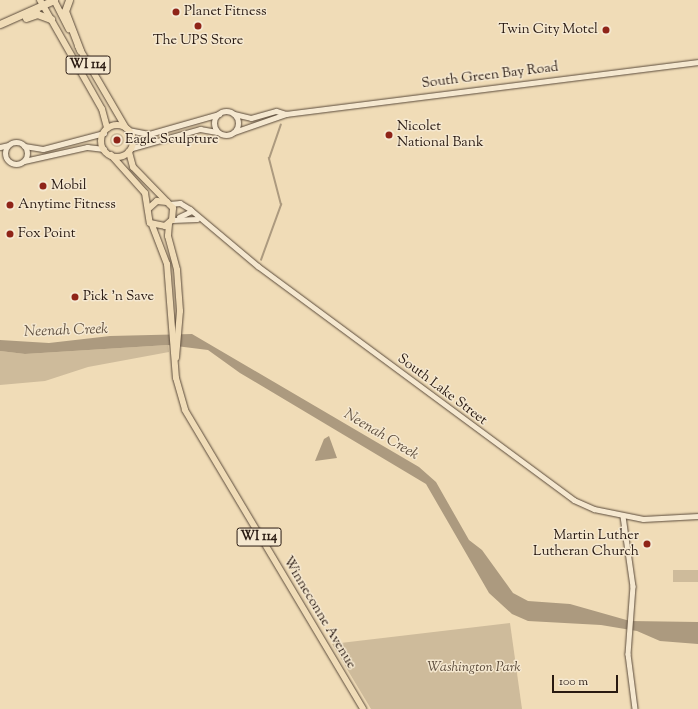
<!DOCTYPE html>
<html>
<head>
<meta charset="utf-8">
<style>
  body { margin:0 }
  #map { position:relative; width:698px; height:709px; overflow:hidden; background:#f0dcb7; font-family:"Sorts Mill Goudy",serif }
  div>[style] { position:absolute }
  .green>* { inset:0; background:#cebb9b; transform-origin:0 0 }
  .round { border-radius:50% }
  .water>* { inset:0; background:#ac9a7f }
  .stream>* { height:1.5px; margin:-0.75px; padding:0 0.75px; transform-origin:0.75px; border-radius:0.75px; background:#ac9a7f }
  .roads { filter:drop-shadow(0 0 1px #5a4a3a) drop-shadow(0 0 1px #5a4a3a) }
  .tertiary>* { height:4.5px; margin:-2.25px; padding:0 2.25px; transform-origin:2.25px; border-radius:2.25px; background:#f5e8d0 }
  .secondary>* { height:5px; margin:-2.5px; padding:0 2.5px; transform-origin:2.5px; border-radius:2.5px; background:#f5e8d0 }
  .secondary>.ring { margin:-2.5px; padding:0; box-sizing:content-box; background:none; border:5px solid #f5e8d0; border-radius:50% }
  .primary>* { height:6px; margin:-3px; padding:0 3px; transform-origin:3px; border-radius:3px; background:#f0dcb7 }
  .primary>.ring { margin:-3px; padding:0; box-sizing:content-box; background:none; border:6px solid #f0dcb7; border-radius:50% }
  .motorway>* { height:7px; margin:-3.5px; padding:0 3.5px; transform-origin:3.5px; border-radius:3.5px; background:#f0dcb7 }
  .dots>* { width:11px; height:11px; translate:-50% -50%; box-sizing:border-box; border:2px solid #f5e8d0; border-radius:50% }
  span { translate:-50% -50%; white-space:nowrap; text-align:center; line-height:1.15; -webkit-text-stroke:3px #f5e8d0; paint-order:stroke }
  .shield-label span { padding:1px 3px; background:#f5e8d0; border:1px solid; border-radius:3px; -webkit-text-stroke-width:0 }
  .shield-label { font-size:13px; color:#281911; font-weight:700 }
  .poi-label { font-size:14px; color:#281911 }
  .left { translate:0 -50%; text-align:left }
  .right { translate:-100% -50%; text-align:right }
  .street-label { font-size:14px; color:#281911 }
  .park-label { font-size:14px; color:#5a4a3a; font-style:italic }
  .water-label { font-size:15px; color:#5d4d3d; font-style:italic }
  .scale { position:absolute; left:552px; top:675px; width:66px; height:18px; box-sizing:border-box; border:2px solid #281911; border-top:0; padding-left:5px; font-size:12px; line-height:14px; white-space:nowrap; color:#281911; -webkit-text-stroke:3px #f5e8d0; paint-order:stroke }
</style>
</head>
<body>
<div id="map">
  <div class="green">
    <div class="round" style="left:110px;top:133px;width:14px;height:14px"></div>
    <div style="clip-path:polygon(168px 345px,169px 352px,88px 367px,45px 381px,0 385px,0 351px,25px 354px)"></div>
    <div style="left:698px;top:570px;width:12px;height:25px;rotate:90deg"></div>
    <div style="clip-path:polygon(510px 623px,522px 709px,371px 709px,332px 644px)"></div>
  </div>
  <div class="water">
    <div style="clip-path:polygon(192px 334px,419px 467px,436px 482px,469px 540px,482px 550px,513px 593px,528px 601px,570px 604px,630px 621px,698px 622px,698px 644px,660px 641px,637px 631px,601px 625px,528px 621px,512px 614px,489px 593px,426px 484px,240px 373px,208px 350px,168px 345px,25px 354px,0 351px,0 340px,49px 343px,110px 336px)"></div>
    <div style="clip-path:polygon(329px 436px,337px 458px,315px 461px,324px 439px)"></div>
  </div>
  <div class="stream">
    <div style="left:261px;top:260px;width:59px;rotate:-70deg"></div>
    <div style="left:281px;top:205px;width:48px;rotate:-104.6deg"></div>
    <div style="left:269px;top:159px;width:36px;rotate:-71deg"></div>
  </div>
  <div class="roads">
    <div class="tertiary">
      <div style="left:169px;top:204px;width:11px;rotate:-5deg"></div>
      <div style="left:180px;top:203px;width:12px;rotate:31deg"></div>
      <div style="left:190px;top:209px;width:89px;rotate:40deg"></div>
      <div style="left:258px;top:266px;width:393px;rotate:36.5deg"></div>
      <div style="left:574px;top:500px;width:22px;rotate:24deg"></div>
      <div style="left:594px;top:509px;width:50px;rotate:11.5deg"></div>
      <div style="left:643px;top:519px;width:55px;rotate:-3.1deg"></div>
      <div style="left:179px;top:217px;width:14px;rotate:-25deg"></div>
      <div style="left:172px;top:220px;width:25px;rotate:-2deg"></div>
      <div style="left:623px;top:516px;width:71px;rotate:81.9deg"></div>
      <div style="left:633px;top:586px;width:68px;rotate:94.2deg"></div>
      <div style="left:628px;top:654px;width:55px;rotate:82.7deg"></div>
    </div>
    <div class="secondary">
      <div class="ring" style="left:214px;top:111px;width:19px;height:19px"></div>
      <div style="left:234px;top:114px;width:17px;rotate:13deg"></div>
      <div style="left:251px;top:118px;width:26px;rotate:-16deg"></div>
      <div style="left:276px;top:111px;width:10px;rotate:17deg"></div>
      <div style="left:286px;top:114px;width:415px;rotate:-7.2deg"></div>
      <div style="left:128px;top:130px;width:21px;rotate:11deg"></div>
      <div style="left:149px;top:134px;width:73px;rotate:-15.9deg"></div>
      <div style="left:234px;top:132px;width:55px;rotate:-19.1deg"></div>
      <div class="ring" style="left:5px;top:142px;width:17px;height:17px"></div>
      <div style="left:24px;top:146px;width:19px;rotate:9deg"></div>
      <div style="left:43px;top:149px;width:63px;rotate:-14.7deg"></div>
      <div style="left:0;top:147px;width:8px;rotate:-14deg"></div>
      <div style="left:132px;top:148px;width:71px;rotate:-15.6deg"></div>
      <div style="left:200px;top:129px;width:17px;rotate:10deg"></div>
      <div style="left:24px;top:161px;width:65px;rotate:-12.5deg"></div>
      <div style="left:87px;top:147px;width:17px;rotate:7deg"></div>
    </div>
    <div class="primary">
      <div style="left:40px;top:0;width:125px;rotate:60.4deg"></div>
      <div style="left:102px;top:109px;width:20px;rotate:75deg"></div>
      <div style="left:54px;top:0;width:33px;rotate:63deg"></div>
      <div style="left:78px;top:46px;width:95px;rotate:59.7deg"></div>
      <div class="ring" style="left:101px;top:125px;width:26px;height:26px"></div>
      <div style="left:111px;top:155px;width:51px;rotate:48.2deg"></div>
      <div style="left:145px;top:193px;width:30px;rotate:81deg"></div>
      <div style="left:150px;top:223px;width:15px;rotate:11deg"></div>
      <div style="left:165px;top:226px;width:9px;rotate:-41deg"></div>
      <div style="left:172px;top:220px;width:12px;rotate:-85deg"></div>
      <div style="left:173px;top:208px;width:57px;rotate:-134.3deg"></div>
      <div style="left:133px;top:167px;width:16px;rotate:-105deg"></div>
      <div style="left:148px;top:209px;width:12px;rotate:-42deg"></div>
      <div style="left:157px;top:201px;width:10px;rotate:6deg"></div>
      <div style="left:169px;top:224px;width:12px;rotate:95deg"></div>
      <div style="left:168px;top:236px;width:35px;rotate:75deg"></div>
      <div style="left:177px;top:270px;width:41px;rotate:85.8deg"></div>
      <div style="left:180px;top:311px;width:47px;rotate:94.9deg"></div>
      <div style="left:152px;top:225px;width:42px;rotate:69deg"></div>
      <div style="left:167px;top:264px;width:114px;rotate:85.5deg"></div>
      <div style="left:176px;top:378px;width:33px;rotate:74deg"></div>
      <div style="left:185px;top:410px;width:348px;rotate:59.2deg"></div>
    </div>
    <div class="motorway">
      <div style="left:69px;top:0;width:12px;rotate:110deg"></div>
      <div style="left:65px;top:11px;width:42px;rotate:69deg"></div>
      <div style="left:26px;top:18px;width:12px;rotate:-20deg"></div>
      <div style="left:37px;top:14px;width:15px;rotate:20deg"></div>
      <div style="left:0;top:24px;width:59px;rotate:-24deg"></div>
    </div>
  </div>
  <div class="dots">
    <div style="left:176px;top:12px;background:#8f2418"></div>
    <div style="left:198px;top:26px;background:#8f2418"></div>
    <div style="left:606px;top:30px;background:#8f2418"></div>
    <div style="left:389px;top:135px;background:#8f2418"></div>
    <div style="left:117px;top:140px;background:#8f2418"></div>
    <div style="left:43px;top:186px;background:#8f2418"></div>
    <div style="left:10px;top:205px;background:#8f2418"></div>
    <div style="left:10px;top:234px;background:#8f2418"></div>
    <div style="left:75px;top:297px;background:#8f2418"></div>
    <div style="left:647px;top:544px;background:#8f2418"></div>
  </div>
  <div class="shield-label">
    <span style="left:88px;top:65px">WI 114</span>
    <span style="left:259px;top:537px">WI 114</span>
  </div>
  <div class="poi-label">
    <span class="left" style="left:184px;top:12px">Planet Fitness</span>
    <span class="right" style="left:598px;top:30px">Twin City Motel</span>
    <span style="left:198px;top:41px">The UPS Store</span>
    <span class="left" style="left:397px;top:135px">Nicolet<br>National Bank</span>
    <span class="left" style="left:125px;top:140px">Eagle Sculpture</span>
    <span class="left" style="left:51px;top:186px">Mobil</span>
    <span class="left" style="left:18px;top:205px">Anytime Fitness</span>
    <span class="left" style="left:18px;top:234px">Fox Point</span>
    <span class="left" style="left:83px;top:297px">Pick 'n Save</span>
    <span class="right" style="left:639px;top:544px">Martin Luther<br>Lutheran Church</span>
  </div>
  <div class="street-label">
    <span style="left:490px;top:76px;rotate:-7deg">South Green Bay Road</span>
    <span style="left:442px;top:390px;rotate:37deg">South Lake Street</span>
    <span style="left:319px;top:613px;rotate:59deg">Winneconne Avenue</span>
  </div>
  <div class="park-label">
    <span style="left:474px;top:668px">Washington Park</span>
  </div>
  <div class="water-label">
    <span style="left:66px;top:331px;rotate:-2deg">Neenah Creek</span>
    <span style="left:381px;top:435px;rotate:31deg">Neenah Creek</span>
  </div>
  <div class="scale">100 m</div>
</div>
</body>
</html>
